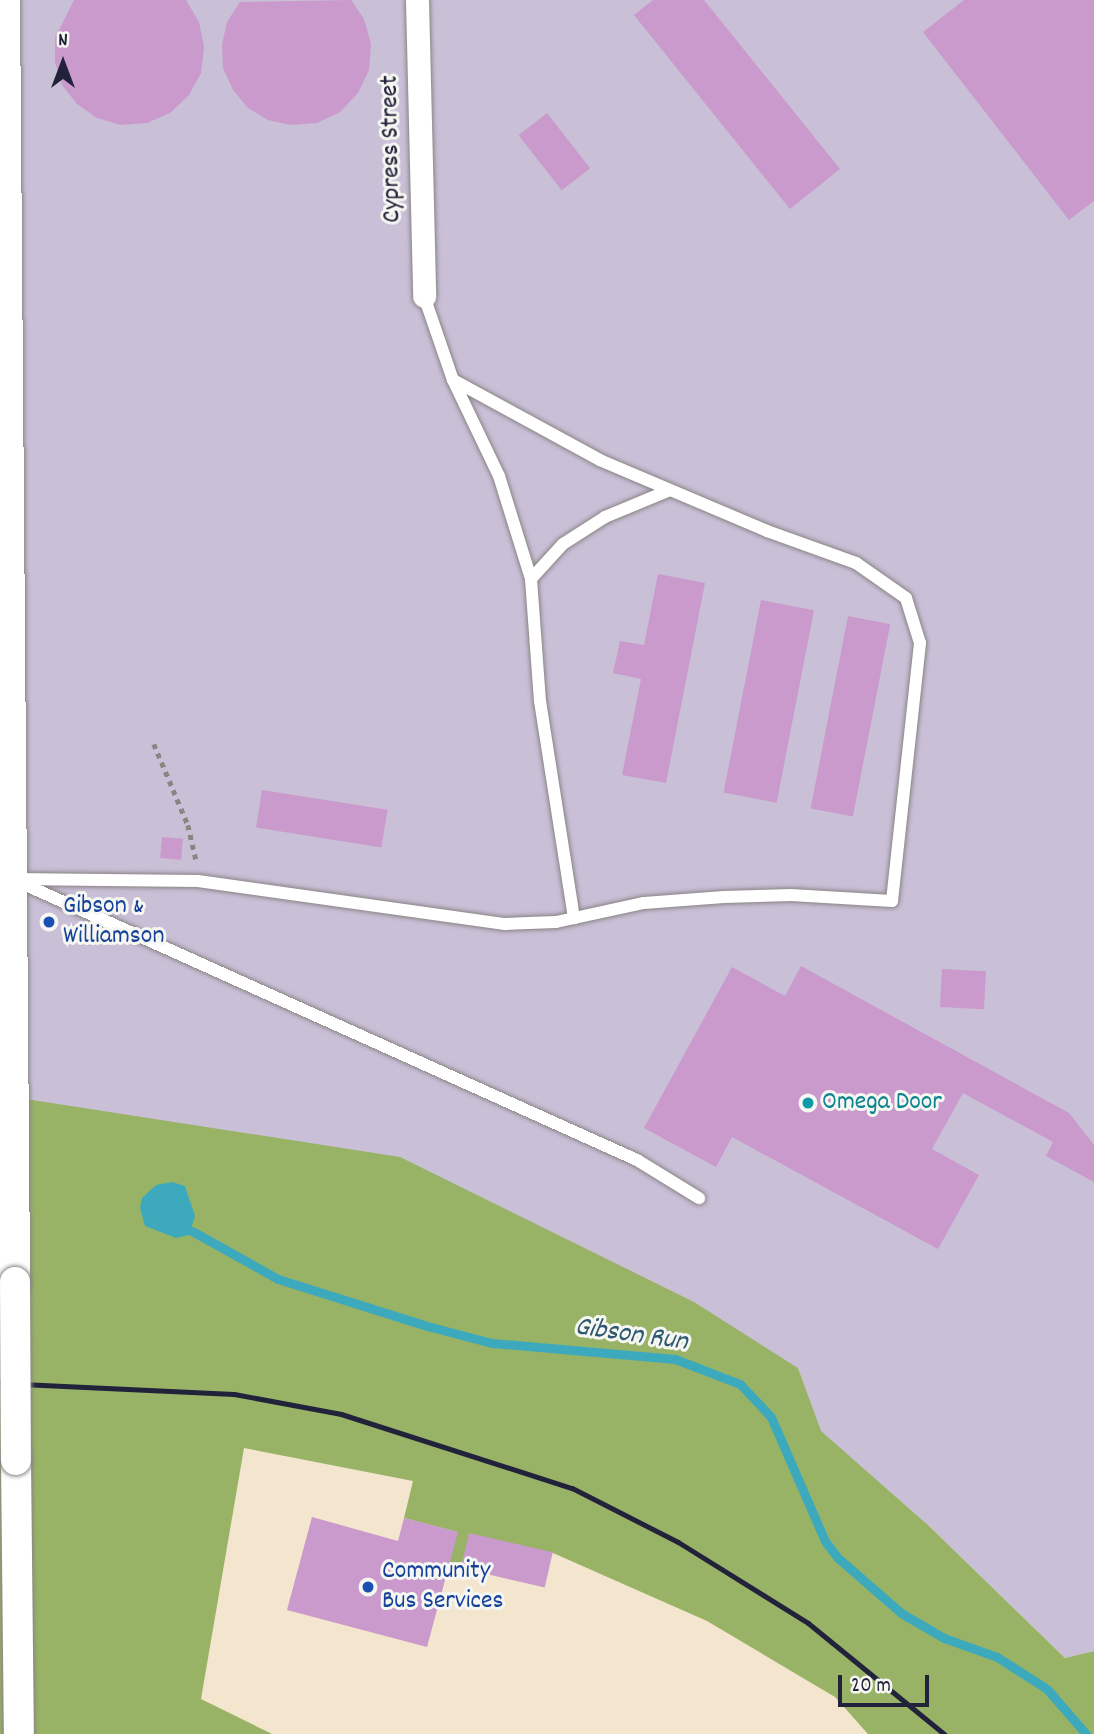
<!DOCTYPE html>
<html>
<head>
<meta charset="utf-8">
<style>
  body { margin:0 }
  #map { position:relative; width:1094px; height:1734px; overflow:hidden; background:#f3e5ce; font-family:Dekko,sans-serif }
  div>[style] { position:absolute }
  .industrial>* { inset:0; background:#c9bfd7 }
  .forest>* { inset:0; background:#98b366 }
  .water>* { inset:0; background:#3da9bd }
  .stream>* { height:9px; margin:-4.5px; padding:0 4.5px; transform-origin:4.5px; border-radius:4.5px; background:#3da9bd }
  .building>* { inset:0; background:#c99acb; transform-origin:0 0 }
  .path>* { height:4.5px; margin-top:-2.25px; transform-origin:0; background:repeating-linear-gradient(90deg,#8a8484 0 5px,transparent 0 10px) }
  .roads { filter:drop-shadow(0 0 2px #8a8484) drop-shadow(0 0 2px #8a8484) }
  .service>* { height:12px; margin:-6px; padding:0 6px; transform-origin:6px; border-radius:6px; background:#fff }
  .minor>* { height:23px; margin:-11.5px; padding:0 11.5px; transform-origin:11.5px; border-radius:11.5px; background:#fff }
  .tertiary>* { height:30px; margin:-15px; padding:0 15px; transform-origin:15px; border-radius:15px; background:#fff }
  .rail>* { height:5px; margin:-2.5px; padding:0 2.5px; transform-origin:2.5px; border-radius:2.5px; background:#22223b }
  .bridges { filter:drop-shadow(0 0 2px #8a8484) drop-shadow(0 0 2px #8a8484) }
  .tertiary-bridge>* { height:30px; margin:-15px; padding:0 15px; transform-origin:15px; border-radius:15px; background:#fff }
  .dots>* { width:19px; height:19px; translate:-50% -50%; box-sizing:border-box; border:4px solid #f6f6f2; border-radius:50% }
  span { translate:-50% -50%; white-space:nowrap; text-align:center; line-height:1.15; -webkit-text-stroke:6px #f6f6f2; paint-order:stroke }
  .street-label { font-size:26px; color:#22223b }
  .transit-label { font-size:26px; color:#164399 }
  .left { translate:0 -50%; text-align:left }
  .culture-label { font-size:26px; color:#0d838f }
  .water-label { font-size:28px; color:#2d586f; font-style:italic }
  .north { position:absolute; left:28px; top:28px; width:70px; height:70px; -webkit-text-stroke:5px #f6f6f2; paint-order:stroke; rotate:0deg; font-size:19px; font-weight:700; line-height:28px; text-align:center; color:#22223b }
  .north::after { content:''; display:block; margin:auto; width:24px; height:32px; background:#22223b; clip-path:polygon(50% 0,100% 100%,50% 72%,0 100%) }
  .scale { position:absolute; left:838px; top:1675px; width:91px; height:32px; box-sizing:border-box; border:4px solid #22223b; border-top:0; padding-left:9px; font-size:21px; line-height:24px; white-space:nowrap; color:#22223b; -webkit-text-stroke:5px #f6f6f2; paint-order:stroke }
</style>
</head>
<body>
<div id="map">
  <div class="industrial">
    <div style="clip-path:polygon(5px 0,1094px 0,1094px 1651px,1065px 1658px,929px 1526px,820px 1431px,798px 1368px,0 1296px)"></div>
  </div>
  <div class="forest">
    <div style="clip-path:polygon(13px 1097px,400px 1157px,694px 1302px,798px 1368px,821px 1431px,929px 1526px,1065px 1658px,1094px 1651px,1094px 1734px,868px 1734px,835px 1697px,707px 1621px,553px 1553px,470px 1534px,461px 1568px,449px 1565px,457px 1532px,404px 1518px,413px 1481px,244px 1448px,201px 1699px,272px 1734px,0 1734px,0 1296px,14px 1296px)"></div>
  </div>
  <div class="water">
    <div style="clip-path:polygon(172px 1182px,185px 1186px,195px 1216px,189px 1235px,176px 1238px,145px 1226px,140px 1208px,142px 1198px,156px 1185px)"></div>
  </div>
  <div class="stream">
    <div style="left:192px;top:1231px;width:98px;rotate:29.2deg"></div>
    <div style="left:278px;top:1279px;width:156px;rotate:17.5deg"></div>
    <div style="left:427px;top:1326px;width:67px;rotate:14.7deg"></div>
    <div style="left:492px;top:1343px;width:184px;rotate:5deg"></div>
    <div style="left:675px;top:1359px;width:70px;rotate:21deg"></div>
    <div style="left:740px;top:1384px;width:45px;rotate:46.8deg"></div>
    <div style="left:771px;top:1417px;width:135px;rotate:66.5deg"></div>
    <div style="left:825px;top:1541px;width:21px;rotate:53deg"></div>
    <div style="left:838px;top:1558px;width:84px;rotate:41.1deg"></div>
    <div style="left:901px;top:1613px;width:50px;rotate:30.2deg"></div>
    <div style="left:944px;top:1638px;width:56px;rotate:19.7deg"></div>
    <div style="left:997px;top:1657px;width:59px;rotate:32.6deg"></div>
    <div style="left:1047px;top:1689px;width:60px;rotate:49.1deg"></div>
  </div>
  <div class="building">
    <div style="clip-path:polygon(74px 0,186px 0,199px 22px,204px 47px,201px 73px,189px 95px,170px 113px,147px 123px,121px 125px,97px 118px,77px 104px,62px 85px,55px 62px,55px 38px)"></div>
    <div style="clip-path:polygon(351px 0,364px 19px,371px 44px,369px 70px,358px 93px,340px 112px,317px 123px,291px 125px,268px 120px,248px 108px,233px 90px,223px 68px,222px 45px,227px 22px,240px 2px)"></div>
    <div style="clip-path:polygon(653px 0,704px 0,840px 169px,790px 209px,634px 15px)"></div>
    <div style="clip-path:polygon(964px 0,1094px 0,1094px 201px,1069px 220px,923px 32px)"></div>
    <div style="left:547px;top:113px;width:70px;height:36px;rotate:52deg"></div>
    <div style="clip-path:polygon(658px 574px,705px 583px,666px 783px,622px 775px,641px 679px,613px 673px,620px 641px,644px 645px)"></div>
    <div style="left:761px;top:600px;width:54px;height:196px;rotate:11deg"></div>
    <div style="left:848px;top:616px;width:43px;height:196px;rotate:11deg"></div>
    <div style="left:262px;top:790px;width:127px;height:38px;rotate:9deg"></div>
    <div style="left:162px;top:837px;width:21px;height:21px;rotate:5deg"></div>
    <div style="clip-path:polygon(801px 966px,1069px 1113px,1094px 1145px,1094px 1182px,1046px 1156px,1053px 1142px,963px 1093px,932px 1149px,979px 1175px,938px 1249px,732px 1137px,716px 1167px,644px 1128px,732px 967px,785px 996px)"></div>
    <div style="left:942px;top:969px;width:44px;height:38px;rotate:3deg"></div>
    <div style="clip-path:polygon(312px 1517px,398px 1541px,404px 1518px,458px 1532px,427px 1647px,287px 1610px)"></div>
    <div style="left:469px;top:1533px;width:86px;height:36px;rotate:13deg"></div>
  </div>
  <div class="path">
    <div style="left:154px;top:744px;width:88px;rotate:67.2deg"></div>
    <div style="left:188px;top:825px;width:39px;rotate:77deg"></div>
  </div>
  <div class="roads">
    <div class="service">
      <div style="left:424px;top:296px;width:89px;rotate:71deg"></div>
      <div style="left:453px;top:380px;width:106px;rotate:64.4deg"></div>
      <div style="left:499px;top:476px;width:108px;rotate:72.7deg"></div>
      <div style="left:531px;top:579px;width:122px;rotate:85.8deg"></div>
      <div style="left:540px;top:701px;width:220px;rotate:81.1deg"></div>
      <div style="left:531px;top:579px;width:47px;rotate:-47.6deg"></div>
      <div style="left:563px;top:544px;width:50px;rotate:-32.7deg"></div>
      <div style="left:605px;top:517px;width:70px;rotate:-22.6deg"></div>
      <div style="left:12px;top:879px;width:186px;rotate:0.6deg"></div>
      <div style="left:198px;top:881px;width:310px;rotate:8deg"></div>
      <div style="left:505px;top:924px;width:51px;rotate:-2.2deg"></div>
      <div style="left:556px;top:922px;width:90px;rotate:-12.2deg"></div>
      <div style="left:644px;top:903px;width:80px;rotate:-4.3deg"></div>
      <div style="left:724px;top:897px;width:67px;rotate:-1.7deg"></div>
      <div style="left:791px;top:895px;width:101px;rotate:3.4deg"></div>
      <div style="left:892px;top:901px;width:260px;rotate:-83.8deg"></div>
      <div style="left:920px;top:643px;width:47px;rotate:-107.3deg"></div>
      <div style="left:906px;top:598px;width:61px;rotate:-145deg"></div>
      <div style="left:856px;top:563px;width:95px;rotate:-160.2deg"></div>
      <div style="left:767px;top:531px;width:181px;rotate:-157deg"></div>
      <div style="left:600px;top:460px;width:167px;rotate:-151.4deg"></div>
      <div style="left:19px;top:882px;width:678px;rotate:24.22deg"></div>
      <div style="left:637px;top:1160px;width:73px;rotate:31.5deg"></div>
    </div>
    <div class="minor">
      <div style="left:417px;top:0;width:296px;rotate:88.6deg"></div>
    </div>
    <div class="tertiary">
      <div style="left:5px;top:0;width:1282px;rotate:89.55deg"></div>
      <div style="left:16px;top:1460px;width:274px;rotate:89.4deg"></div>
    </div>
  </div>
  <div class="rail">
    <div style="left:0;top:1383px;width:234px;rotate:2.7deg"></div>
    <div style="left:234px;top:1394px;width:109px;rotate:10.6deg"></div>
    <div style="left:341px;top:1414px;width:243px;rotate:17.8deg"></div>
    <div style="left:572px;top:1488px;width:119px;rotate:27deg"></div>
    <div style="left:678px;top:1542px;width:153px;rotate:31.9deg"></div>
    <div style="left:808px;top:1623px;width:176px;rotate:39.2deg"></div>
  </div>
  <div class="bridges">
    <div class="tertiary-bridge">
      <div style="left:15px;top:1282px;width:178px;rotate:89.7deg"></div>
    </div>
  </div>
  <div class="dots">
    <div style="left:49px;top:922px;background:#1a4fb4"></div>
    <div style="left:808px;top:1103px;background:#0f9aa8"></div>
    <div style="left:368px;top:1587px;background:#1a4fb4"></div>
  </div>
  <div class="street-label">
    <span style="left:392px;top:149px;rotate:-91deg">Cypress Street</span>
  </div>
  <div class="transit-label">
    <span class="left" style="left:63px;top:922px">Gibson &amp;<br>Williamson</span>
    <span class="left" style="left:382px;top:1587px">Community<br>Bus Services</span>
  </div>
  <div class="culture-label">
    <span class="left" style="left:822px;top:1103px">Omega Door</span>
  </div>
  <div class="water-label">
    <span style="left:631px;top:1336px;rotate:8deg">Gibson Run</span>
  </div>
  <div class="north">N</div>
  <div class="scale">20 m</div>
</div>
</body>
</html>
